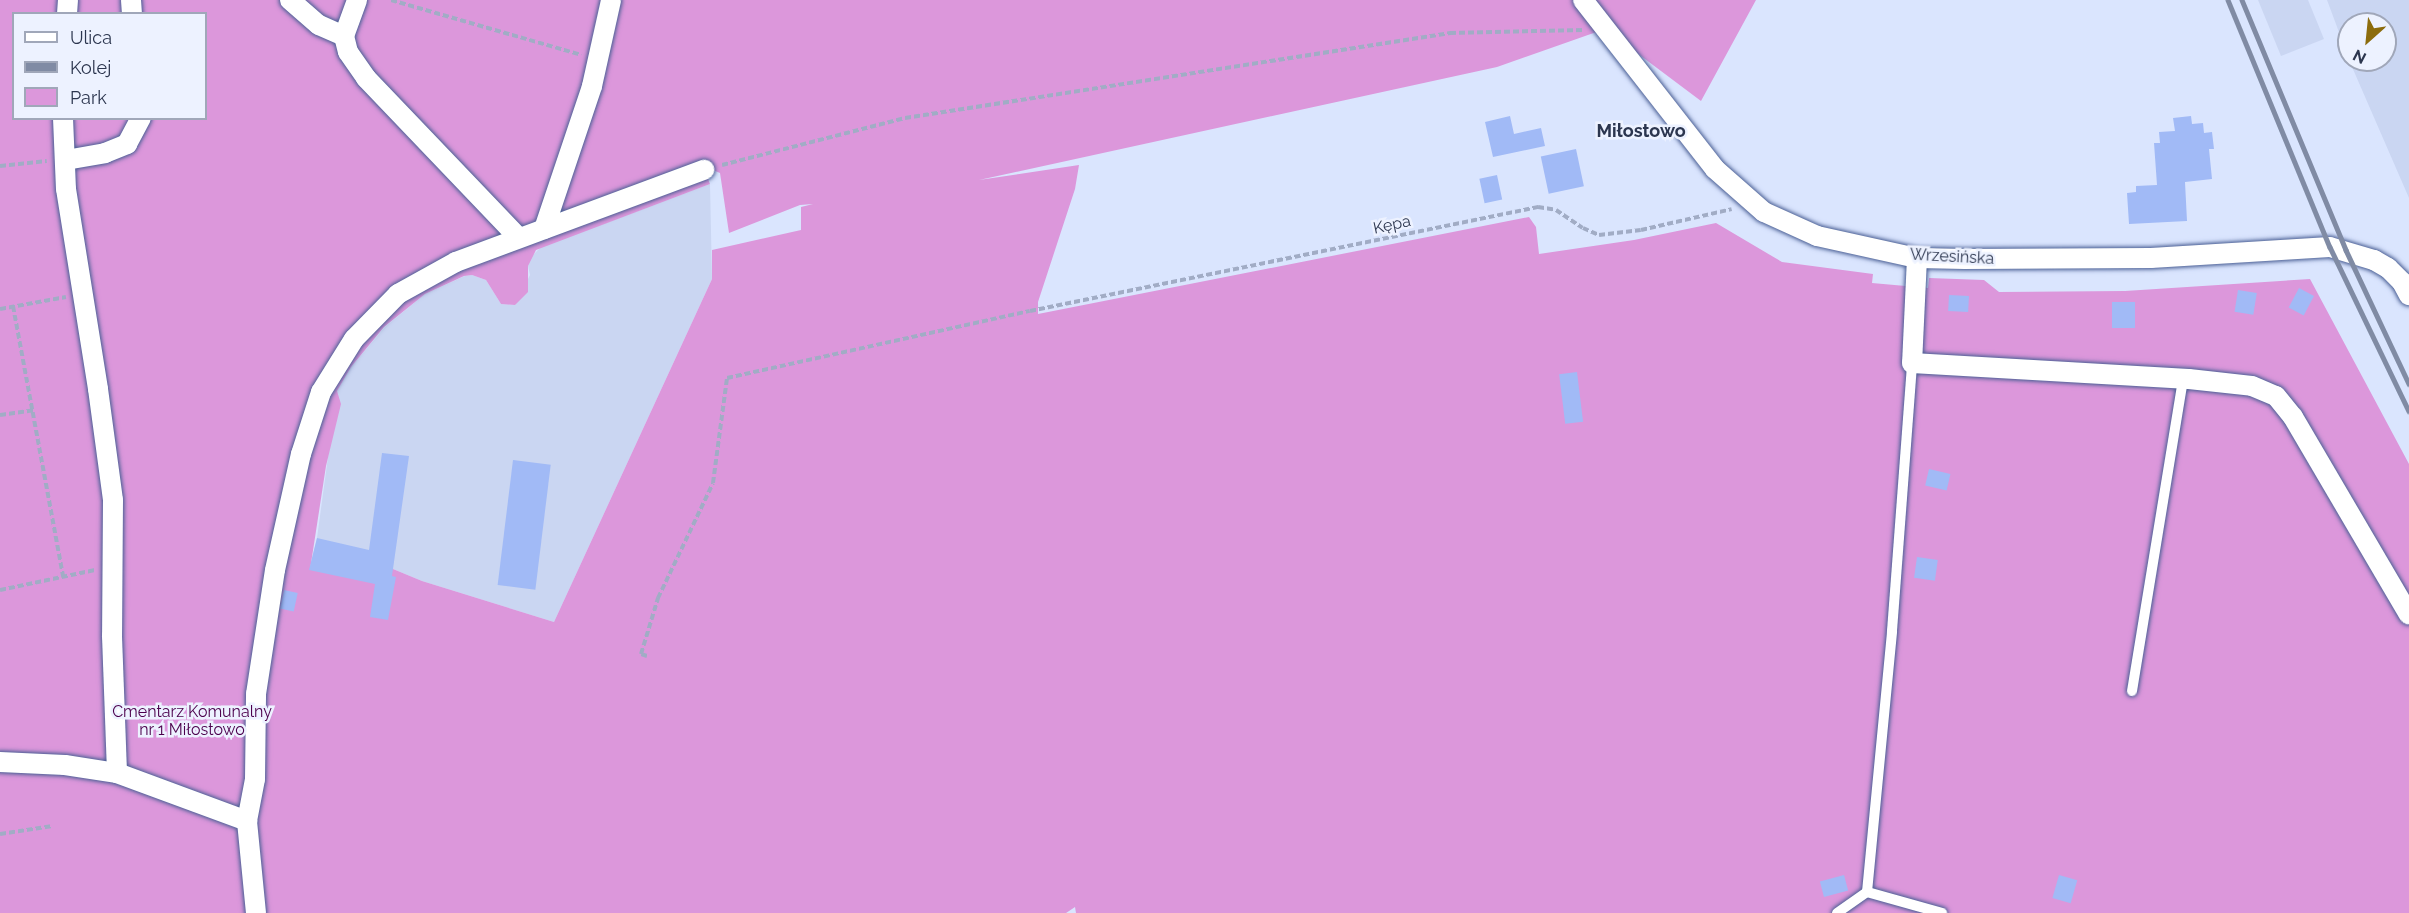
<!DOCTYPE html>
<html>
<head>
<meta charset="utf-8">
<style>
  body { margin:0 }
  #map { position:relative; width:2409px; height:913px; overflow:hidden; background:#dae5fe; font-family:Raleway,sans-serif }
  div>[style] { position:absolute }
  .built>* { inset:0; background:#cad6f2 }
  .green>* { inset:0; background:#dc97db }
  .building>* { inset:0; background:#a1baf6; transform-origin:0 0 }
  .path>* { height:4px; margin-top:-2px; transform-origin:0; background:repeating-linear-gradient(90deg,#a1acc5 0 6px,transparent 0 9px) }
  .roads { filter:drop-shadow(0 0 2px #4a5f95) drop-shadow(0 0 2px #4a5f95) }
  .lane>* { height:10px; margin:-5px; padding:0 5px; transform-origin:5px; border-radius:5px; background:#fff }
  .street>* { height:20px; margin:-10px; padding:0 10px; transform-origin:10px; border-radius:10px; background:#fff }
  .rail>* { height:4.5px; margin:-2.25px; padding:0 2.25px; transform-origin:2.25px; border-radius:2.25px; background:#808ba4 }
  span { translate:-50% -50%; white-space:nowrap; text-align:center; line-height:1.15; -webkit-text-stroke:5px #edf2ff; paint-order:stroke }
  .street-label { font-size:16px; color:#2c364f }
  .park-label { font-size:16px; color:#4c004d }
  .neighbourhood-label { font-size:18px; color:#2c364f; font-weight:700 }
  .legend { position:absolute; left:12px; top:12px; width:195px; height:108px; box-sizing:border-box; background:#edf2ff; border:2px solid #a0a7b9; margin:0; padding:8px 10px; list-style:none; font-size:18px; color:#2c364f }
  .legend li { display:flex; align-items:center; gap:12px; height:30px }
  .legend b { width:30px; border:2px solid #a0a7b9 }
  .north { position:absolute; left:2337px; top:12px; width:60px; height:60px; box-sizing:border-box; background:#edf2ff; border:2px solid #a0a7b9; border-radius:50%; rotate:207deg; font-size:16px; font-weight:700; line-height:24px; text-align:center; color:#2c364f }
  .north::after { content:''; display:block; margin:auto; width:21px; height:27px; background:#8c6c0d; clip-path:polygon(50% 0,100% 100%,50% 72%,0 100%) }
</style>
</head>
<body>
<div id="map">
  <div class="built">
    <div style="clip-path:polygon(2258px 0,2308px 0,2324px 39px,2281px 56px)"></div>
    <div style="clip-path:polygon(2327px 0,2409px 0,2409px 198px,2349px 60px,2385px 60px,2385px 24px,2349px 24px,2349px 59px)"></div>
    <div style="clip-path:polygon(710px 184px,712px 279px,554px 622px,422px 581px,393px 569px,309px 570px,317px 538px,337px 391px,351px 367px,385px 327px,425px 294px,465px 276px,472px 275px,486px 280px,501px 304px,515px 305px,530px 275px,528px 266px,531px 257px,543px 245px)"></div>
  </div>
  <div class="green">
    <div style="clip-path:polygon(evenodd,0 0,1756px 0,1701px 101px,1605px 29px,1497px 67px,979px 180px,1079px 165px,1075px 189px,1038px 302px,1038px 314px,1529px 217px,1536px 227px,1539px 254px,1634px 240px,1716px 223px,1782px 262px,1873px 274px,1872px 283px,1928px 288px,1929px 278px,1984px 280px,1999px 292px,2125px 291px,2310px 279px,2409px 464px,2409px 913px,1076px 913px,1075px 907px,1066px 913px,0 913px,0 0,14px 14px,206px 14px,206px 118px,14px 118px,14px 14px,0 0,703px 166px,720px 173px,729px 233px,800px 205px,813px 204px,801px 207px,801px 230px,712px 250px,712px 279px,554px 622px,422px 581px,393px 569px,310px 570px,326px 466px,341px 404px,337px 391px,351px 367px,384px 327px,425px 294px,464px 276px,472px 275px,486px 280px,501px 304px,515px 305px,528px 292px,528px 266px,536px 250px,710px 184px,703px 166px)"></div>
  </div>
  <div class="building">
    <div style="clip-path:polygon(1510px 116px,1514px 134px,1541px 128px,1545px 146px,1493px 157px,1485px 122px)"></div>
    <div style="clip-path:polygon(2191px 116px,2192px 124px,2203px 123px,2204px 133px,2212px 132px,2214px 149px,2209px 149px,2212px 179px,2185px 182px,2187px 221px,2129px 224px,2127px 193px,2136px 192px,2136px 186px,2157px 185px,2154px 143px,2160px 143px,2159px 132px,2175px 131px,2173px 118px)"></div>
    <div style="left:1576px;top:149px;width:38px;height:36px;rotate:78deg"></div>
    <div style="left:1497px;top:175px;width:25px;height:18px;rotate:78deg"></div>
    <div style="left:2299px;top:288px;width:17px;height:22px;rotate:28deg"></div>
    <div style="left:2238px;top:290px;width:19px;height:22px;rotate:9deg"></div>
    <div style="left:1949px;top:295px;width:20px;height:16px;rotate:3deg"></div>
    <div style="left:2112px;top:302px;width:23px;height:26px"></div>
    <div style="left:1577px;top:372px;width:50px;height:18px;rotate:83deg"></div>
    <div style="clip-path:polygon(382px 453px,409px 456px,392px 576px,396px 577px,388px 620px,370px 617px,375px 584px,309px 570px,317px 538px,369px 550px)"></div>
    <div style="left:513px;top:460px;width:38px;height:126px;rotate:7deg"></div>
    <div style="left:1929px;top:469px;width:22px;height:17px;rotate:13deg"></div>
    <div style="left:1917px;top:557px;width:21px;height:21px;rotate:8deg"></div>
    <div style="left:284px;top:590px;width:14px;height:19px;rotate:12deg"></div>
    <div style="left:1844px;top:875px;width:16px;height:25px;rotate:75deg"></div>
    <div style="left:2059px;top:875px;width:19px;height:24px;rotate:16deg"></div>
  </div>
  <div class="path">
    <div style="left:391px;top:0;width:198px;rotate:16.1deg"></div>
    <div style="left:722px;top:165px;width:189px;rotate:-14.4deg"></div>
    <div style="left:905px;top:118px;width:552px;rotate:-8.86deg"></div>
    <div style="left:1450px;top:33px;width:134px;rotate:-1.3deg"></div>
    <div style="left:0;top:166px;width:47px;rotate:-6.1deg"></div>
    <div style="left:13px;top:306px;width:276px;rotate:79.5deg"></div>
    <div style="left:0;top:309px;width:67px;rotate:-10.3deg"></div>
    <div style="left:0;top:415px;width:34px;rotate:-8deg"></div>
    <div style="left:0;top:590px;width:97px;rotate:-11.9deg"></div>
    <div style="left:647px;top:656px;width:6px;rotate:-162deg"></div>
    <div style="left:641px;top:654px;width:59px;rotate:-73.1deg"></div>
    <div style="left:658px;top:598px;width:127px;rotate:-64.4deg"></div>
    <div style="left:713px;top:483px;width:106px;rotate:-82.4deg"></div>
    <div style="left:727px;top:378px;width:310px;rotate:-12.5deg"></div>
    <div style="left:1030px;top:311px;width:519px;rotate:-11.57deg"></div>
    <div style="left:1538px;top:207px;width:18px;rotate:9deg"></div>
    <div style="left:1556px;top:210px;width:32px;rotate:34deg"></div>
    <div style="left:1583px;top:228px;width:17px;rotate:24deg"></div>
    <div style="left:1599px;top:235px;width:42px;rotate:-6.8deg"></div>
    <div style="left:1641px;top:230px;width:93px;rotate:-13deg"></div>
    <div style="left:0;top:834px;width:53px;rotate:-8.7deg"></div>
  </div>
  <div class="roads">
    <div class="lane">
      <div style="left:2132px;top:691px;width:316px;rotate:-80.7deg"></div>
      <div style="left:1867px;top:892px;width:262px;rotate:-84.5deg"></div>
      <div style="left:1892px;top:631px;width:269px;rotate:-85.7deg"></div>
      <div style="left:1837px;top:913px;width:37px;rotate:-35deg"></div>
      <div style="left:1867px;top:892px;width:78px;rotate:15.6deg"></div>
    </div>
    <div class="street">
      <div style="left:131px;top:0;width:14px;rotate:86deg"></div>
      <div style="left:290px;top:0;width:38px;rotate:41deg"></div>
      <div style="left:319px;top:25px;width:27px;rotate:24deg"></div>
      <div style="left:344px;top:36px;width:16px;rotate:76deg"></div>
      <div style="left:348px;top:52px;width:32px;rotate:55deg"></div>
      <div style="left:366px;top:78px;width:221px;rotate:46.3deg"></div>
      <div style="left:1583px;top:0;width:214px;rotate:52deg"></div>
      <div style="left:1715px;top:169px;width:65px;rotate:41.3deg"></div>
      <div style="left:1764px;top:212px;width:58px;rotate:24.4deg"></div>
      <div style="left:1817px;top:236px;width:102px;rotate:12.4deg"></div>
      <div style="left:1917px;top:258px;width:48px;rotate:1.2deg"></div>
      <div style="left:1965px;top:259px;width:186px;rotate:-0.3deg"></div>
      <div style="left:2151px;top:258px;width:179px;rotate:-3.5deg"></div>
      <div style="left:2330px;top:247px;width:46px;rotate:16.5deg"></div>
      <div style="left:2374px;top:260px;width:16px;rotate:30deg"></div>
      <div style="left:2388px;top:268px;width:20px;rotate:45deg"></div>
      <div style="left:2402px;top:282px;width:15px;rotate:62deg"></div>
      <div style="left:67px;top:14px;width:14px;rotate:-86deg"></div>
      <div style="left:344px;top:36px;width:38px;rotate:-70deg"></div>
      <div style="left:63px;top:118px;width:71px;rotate:87.6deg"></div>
      <div style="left:66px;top:189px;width:203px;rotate:80.9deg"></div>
      <div style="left:98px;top:389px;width:112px;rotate:82.3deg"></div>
      <div style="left:113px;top:500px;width:136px;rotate:90.4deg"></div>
      <div style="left:112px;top:636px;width:137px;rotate:87.9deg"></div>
      <div style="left:117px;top:773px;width:139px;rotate:20.3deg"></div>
      <div style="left:66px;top:160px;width:40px;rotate:-10deg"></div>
      <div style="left:105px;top:153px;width:24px;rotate:-22deg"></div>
      <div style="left:127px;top:144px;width:30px;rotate:-62deg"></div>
      <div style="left:544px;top:229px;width:151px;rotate:-71.4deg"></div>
      <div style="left:592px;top:86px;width:88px;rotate:-77.5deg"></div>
      <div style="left:1917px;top:258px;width:105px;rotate:92.7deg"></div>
      <div style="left:1912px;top:363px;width:277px;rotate:3.3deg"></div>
      <div style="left:2189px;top:379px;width:63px;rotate:6.3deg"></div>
      <div style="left:2252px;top:386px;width:26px;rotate:23deg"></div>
      <div style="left:2276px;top:396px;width:27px;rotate:51deg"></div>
      <div style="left:2293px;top:417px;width:229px;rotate:59.6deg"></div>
      <div style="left:0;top:762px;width:65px;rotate:2.6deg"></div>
      <div style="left:65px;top:765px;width:53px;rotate:8.7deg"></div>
      <div style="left:256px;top:913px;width:92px;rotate:-95.6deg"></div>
      <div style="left:247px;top:821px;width:43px;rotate:-79.2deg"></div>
      <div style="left:255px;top:779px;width:85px;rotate:-89.3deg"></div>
      <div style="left:256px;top:694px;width:125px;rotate:-81.3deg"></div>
      <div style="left:275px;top:570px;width:119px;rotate:-77.4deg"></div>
      <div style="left:301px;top:454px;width:65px;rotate:-72.1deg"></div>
      <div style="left:321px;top:392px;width:62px;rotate:-58.1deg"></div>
      <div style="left:354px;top:339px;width:63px;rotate:-45.6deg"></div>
      <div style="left:398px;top:294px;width:66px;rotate:-28.9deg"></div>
      <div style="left:456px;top:262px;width:265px;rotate:-20.4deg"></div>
    </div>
  </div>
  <div class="rail">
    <div style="left:2228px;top:0;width:267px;rotate:67.6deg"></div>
    <div style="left:2330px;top:247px;width:182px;rotate:64.3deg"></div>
    <div style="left:2242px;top:0;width:271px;rotate:67.4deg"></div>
    <div style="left:2346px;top:250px;width:148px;rotate:64.8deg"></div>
  </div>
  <div class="street-label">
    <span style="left:1392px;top:225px;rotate:-12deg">Kępa</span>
    <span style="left:1952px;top:257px;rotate:3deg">Wrzesińska</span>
  </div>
  <div class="park-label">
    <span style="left:192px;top:721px">Cmentarz Komunalny<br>nr 1 Miłostowo</span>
  </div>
  <div class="neighbourhood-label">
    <span style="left:1641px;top:131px">Miłostowo</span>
  </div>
  <ul class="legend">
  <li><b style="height:8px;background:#fff"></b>Ulica</li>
  <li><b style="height:8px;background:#808ba4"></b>Kolej</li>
  <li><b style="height:16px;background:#dc97db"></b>Park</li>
  </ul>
  <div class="north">N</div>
</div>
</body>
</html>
